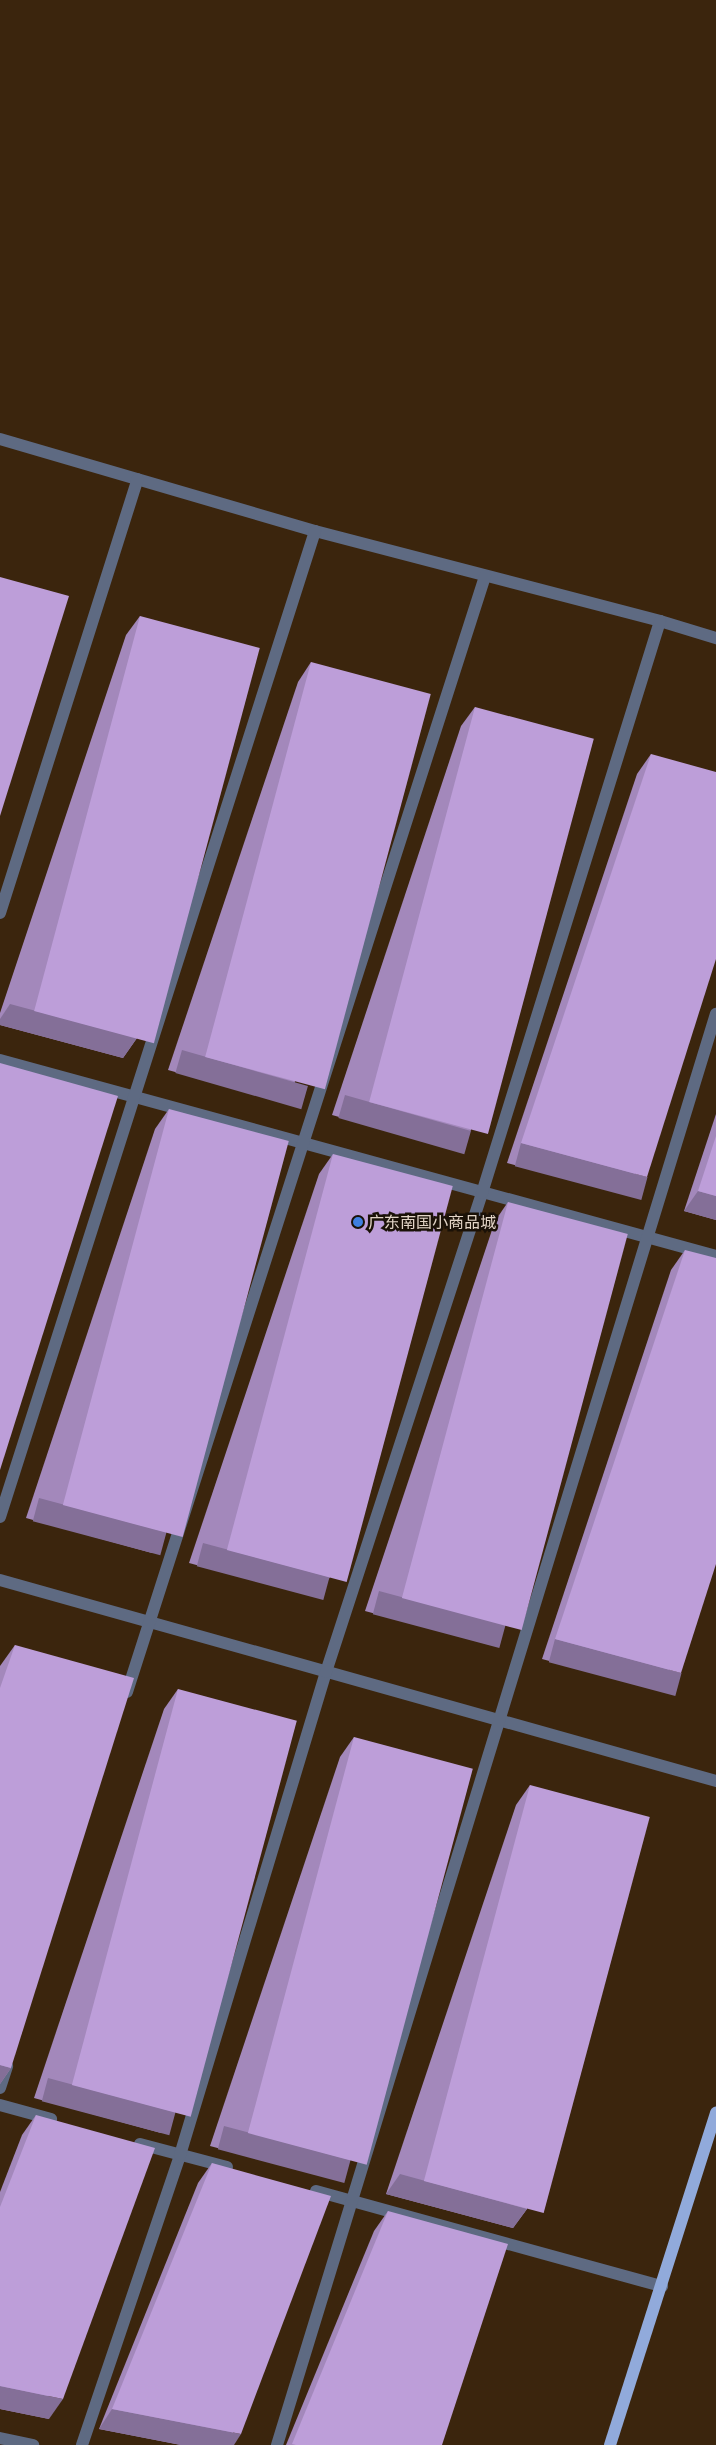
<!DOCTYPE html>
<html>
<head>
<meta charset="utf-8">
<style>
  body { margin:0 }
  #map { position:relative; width:716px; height:2445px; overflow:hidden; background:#3b250d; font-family:Lora,"Noto Sans SC",serif }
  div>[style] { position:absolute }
  .minor>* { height:12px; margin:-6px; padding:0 6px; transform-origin:6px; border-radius:6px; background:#5e6a82 }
  .major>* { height:12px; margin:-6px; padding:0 6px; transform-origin:6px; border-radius:6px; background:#91aadb }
  .wall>* { inset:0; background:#a388bb }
  .shaded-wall>* { inset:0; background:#846f98; transform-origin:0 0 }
  .building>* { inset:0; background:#bd9ed9; transform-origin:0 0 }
  .dots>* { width:14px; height:14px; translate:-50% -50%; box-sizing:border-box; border:2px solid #1a1107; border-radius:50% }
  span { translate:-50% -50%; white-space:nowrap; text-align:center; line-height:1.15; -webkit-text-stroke:5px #1a1107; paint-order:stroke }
  .poi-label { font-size:16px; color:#e2d4c6 }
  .left { translate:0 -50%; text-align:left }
</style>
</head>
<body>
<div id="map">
  <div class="minor">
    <div style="left:0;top:439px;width:328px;rotate:16.3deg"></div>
    <div style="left:315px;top:531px;width:357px;rotate:14.6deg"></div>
    <div style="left:660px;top:621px;width:59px;rotate:16.9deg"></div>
    <div style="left:0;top:913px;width:455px;rotate:-72.4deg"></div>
    <div style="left:0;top:1060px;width:742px;rotate:15.31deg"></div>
    <div style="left:0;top:1517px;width:1035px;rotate:-72.28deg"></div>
    <div style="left:0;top:1580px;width:744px;rotate:15.68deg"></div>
    <div style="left:127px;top:1692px;width:1172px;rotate:-72.21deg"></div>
    <div style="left:0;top:2088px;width:23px;rotate:-72deg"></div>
    <div style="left:0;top:2105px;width:53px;rotate:15.4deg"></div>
    <div style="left:140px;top:2144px;width:90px;rotate:14.8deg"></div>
    <div style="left:316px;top:2191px;width:359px;rotate:15.4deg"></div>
    <div style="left:0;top:2438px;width:34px;rotate:12deg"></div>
    <div style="left:82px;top:2445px;width:306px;rotate:-71.3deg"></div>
    <div style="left:180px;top:2155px;width:505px;rotate:-73.18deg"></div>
    <div style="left:326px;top:1672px;width:504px;rotate:-71.96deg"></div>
    <div style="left:482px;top:1193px;width:599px;rotate:-72.71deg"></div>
    <div style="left:277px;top:2445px;width:1497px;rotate:-72.95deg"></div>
  </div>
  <div class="major">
    <div style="left:610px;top:2445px;width:349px;rotate:-72.3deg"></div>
  </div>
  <div class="wall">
    <div style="clip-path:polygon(140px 616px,137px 1038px,123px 1058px,0 1025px,0 1013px,126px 635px)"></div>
    <div style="clip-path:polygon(311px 662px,294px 1105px,168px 1070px,298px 682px)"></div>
    <div style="clip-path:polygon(475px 707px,471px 1130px,458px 1150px,332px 1115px,461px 726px)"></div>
    <div style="clip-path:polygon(651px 754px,634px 1197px,507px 1163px,637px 774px)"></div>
    <div style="clip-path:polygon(169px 1109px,166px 1533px,152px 1553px,26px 1518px,155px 1129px)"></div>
    <div style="clip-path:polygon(716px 1114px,716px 1220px,684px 1211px)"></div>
    <div style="clip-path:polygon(333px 1154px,330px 1577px,316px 1597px,189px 1563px,319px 1174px)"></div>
    <div style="clip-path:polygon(508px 1202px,491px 1645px,365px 1611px,495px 1221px)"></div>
    <div style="clip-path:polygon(685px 1250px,668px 1693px,542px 1659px,671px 1270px)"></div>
    <div style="clip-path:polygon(15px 1645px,11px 2068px,0 2084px,0 1666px)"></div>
    <div style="clip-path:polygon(178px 1689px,175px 2113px,161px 2133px,34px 2098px,164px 1709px)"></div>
    <div style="clip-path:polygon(354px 1737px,350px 2160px,337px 2180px,210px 2146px,340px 1757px)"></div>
    <div style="clip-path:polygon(530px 1785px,527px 2209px,513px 2228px,386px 2194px,516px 1805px)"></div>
    <div style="clip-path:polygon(36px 2115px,49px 2419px,0 2409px,0 2192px,22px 2135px)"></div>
    <div style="clip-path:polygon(212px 2163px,234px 2445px,181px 2445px,99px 2429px,198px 2183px)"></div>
    <div style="clip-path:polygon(388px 2211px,442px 2445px,286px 2445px,374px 2231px)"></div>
  </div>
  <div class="shaded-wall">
    <div style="clip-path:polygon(10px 1004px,137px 1038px,123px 1058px,0 1025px,0 1019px)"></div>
    <div style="left:182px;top:1050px;width:131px;height:24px;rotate:16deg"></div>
    <div style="left:345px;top:1095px;width:131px;height:24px;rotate:16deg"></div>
    <div style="left:521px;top:1143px;width:131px;height:24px;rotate:15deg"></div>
    <div style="clip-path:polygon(698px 1191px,716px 1196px,716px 1220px,684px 1211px)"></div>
    <div style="left:39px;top:1498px;width:132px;height:24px;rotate:15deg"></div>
    <div style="left:203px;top:1543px;width:131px;height:24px;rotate:15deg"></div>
    <div style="left:379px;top:1591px;width:131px;height:24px;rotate:15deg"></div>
    <div style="left:555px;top:1639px;width:131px;height:24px;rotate:15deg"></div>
    <div style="clip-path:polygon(0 2065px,11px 2068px,0 2084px)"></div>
    <div style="left:48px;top:2078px;width:132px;height:24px;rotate:15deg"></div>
    <div style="left:224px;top:2126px;width:131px;height:24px;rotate:15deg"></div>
    <div style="clip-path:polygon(400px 2174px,527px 2209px,513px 2228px,386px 2194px)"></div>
    <div style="clip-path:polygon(0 2386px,63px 2399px,49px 2419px,0 2409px)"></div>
    <div style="clip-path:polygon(112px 2409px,241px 2434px,234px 2445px,181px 2445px,99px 2429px)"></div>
  </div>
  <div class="building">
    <div style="clip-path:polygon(0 577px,69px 596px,0 816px)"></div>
    <div style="left:140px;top:616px;width:124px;height:409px;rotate:15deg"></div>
    <div style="left:311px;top:662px;width:124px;height:409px;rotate:15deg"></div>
    <div style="left:475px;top:707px;width:123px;height:409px;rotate:15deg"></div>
    <div style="clip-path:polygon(651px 754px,716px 772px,716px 959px,647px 1177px,521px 1143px)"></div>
    <div style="clip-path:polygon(0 1063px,118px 1096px,0 1470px)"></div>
    <div style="left:169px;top:1109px;width:124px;height:410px;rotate:15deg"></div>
    <div style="clip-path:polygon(716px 1136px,716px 1196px,698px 1191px)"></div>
    <div style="left:333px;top:1154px;width:124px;height:410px;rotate:15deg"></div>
    <div style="left:508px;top:1202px;width:124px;height:410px;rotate:15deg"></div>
    <div style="clip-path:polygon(685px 1250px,716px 1258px,716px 1564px,681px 1673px,555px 1639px)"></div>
    <div style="clip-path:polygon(15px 1645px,134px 1678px,11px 2068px,0 2065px,0 1688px)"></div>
    <div style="left:178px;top:1689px;width:123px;height:410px;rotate:15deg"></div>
    <div style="left:354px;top:1737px;width:123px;height:410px;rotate:15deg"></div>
    <div style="left:530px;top:1785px;width:124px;height:410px;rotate:15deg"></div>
    <div style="clip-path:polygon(36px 2115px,155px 2148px,63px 2399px,0 2386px,0 2207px)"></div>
    <div style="clip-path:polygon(212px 2163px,331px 2196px,241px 2434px,112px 2409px)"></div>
    <div style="clip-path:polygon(388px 2211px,508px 2244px,442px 2445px,296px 2445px,292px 2444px)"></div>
  </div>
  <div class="dots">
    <div style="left:358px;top:1222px;background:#3f7fe0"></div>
  </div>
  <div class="poi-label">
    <span class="left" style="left:368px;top:1222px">广东南国小商品城</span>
  </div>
</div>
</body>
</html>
